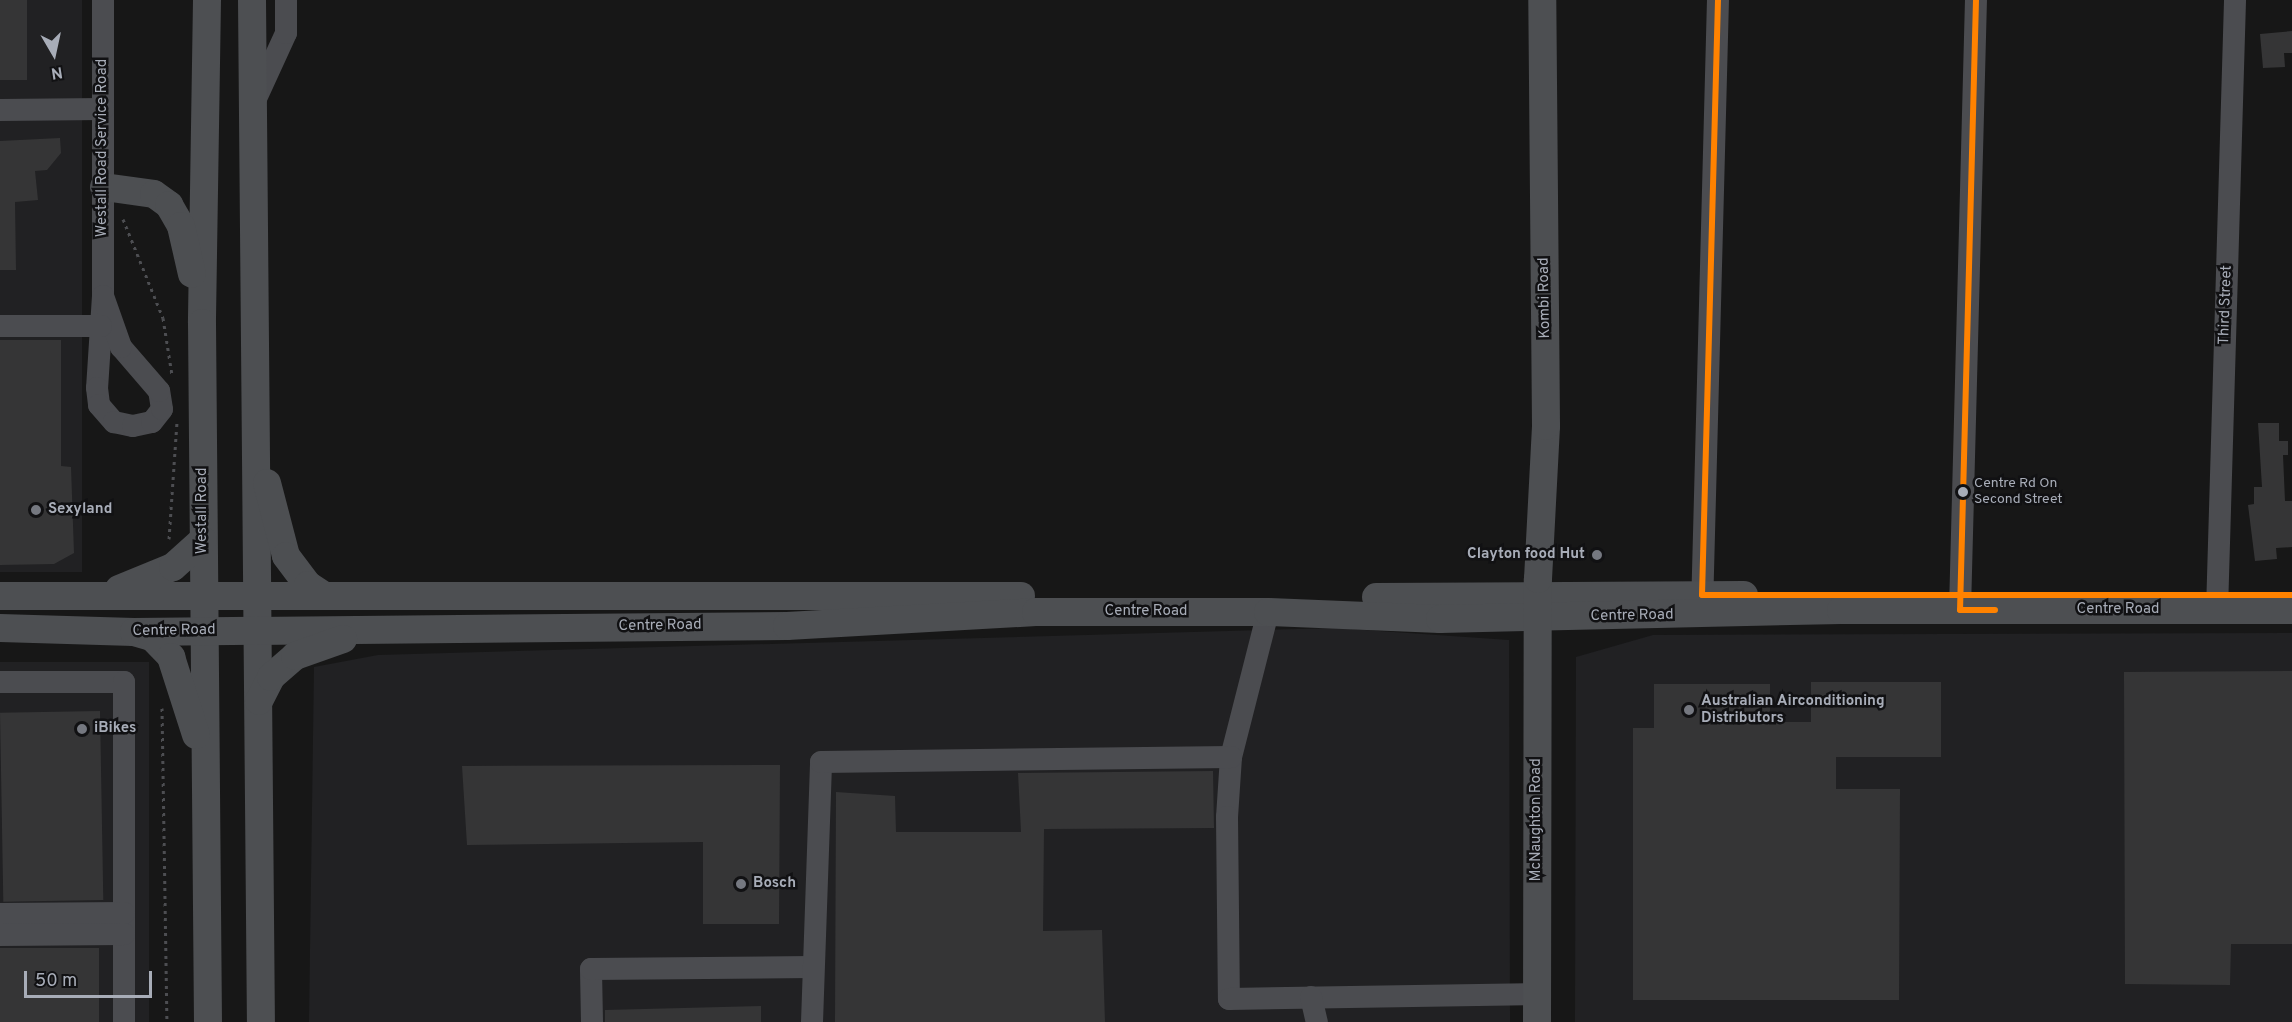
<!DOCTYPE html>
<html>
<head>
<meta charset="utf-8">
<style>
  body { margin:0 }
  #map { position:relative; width:2292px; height:1022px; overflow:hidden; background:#171717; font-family:Overpass,sans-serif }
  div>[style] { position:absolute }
  .built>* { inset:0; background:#212123; transform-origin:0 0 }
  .building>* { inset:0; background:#353536; transform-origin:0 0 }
  .path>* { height:3px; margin-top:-1.5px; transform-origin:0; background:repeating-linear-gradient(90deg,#4d4e52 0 3px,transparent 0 7.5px) }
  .minor>* { height:22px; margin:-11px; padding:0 11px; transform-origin:11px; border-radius:11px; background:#4b4c50 }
  .major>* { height:28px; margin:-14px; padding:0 14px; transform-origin:14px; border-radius:14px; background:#4d4f52 }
  .bus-1>* { height:6px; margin:-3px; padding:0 3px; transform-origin:3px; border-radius:3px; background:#ff8200 }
  .dots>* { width:16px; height:16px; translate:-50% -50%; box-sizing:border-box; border:3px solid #111113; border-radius:50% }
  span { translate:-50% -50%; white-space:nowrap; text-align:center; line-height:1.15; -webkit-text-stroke:5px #111113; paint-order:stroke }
  .bus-label { font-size:14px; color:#a8adb8 }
  .left { translate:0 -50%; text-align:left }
  .street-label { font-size:15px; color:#a8adb8 }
  .poi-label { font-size:15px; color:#a8adb8; font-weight:700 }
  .right { translate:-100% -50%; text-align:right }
  .north { position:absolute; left:24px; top:24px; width:60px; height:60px; -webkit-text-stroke:4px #111113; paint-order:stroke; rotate:171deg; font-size:16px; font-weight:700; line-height:24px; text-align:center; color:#a8adb8 }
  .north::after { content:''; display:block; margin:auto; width:21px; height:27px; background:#a8adb8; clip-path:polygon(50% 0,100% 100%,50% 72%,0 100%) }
  .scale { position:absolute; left:24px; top:971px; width:128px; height:27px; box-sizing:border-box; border:3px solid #a8adb8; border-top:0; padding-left:8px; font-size:18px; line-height:21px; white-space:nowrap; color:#a8adb8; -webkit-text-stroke:4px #111113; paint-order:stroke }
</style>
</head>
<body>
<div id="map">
  <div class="built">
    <div style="left:0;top:0;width:82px;height:572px"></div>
    <div style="clip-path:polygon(1336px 628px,1509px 640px,1510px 1022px,309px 1022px,314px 667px,378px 655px)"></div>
    <div style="clip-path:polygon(2292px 633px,2292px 1022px,1575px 1022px,1576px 657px,1653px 635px)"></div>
    <div style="left:0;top:662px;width:149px;height:360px"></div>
  </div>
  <div class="building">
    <div style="left:0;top:0;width:27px;height:80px"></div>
    <div style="clip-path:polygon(2292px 31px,2292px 53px,2284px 53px,2285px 67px,2263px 68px,2260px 34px)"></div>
    <div style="clip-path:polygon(60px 138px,61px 153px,47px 170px,35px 171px,38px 200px,15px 202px,16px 270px,0 270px,0 141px)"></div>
    <div style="clip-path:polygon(0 340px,61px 340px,61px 466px,71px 467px,74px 553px,54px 564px,0 565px)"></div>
    <div style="clip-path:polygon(2258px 423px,2279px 423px,2279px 441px,2288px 441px,2288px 455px,2283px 455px,2285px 501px,2292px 501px,2292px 547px,2276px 548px,2277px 559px,2255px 561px,2248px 505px,2254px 504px,2254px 487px,2262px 487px)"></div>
    <div style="clip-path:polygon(2292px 671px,2292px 944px,2231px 944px,2230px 985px,2125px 984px,2124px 672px)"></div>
    <div style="clip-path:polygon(1811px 682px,1941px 682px,1941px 757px,1836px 757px,1836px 789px,1900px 789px,1899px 1000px,1633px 1000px,1633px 728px,1654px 728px,1654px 684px,1770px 684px,1770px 722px,1811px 722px)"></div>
    <div style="left:100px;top:711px;width:189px;height:100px;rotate:89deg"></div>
    <div style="clip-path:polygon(780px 765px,779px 924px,703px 924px,703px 842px,467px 845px,462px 766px)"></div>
    <div style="clip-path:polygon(1213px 771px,1214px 828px,1044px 829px,1043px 931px,1102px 930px,1105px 1022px,835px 1022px,836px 792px,895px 796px,896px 832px,1021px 832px,1018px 773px)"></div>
    <div style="left:0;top:948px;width:99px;height:74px"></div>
    <div style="clip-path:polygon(761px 1006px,761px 1022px,605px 1022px,605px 1010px)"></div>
  </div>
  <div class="path">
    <div style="left:123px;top:219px;width:107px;rotate:68deg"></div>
    <div style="left:163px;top:318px;width:58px;rotate:81deg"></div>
    <div style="left:169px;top:539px;width:116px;rotate:-86.1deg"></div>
    <div style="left:162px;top:708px;width:314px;rotate:89.1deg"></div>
  </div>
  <div class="minor">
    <div style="left:103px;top:0;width:296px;rotate:90deg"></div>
    <div style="left:103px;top:296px;width:92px;rotate:93.7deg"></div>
    <div style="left:97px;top:388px;width:17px;rotate:83deg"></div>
    <div style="left:99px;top:405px;width:23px;rotate:49deg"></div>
    <div style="left:114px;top:422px;width:19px;rotate:12deg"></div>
    <div style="left:133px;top:426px;width:19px;rotate:-12deg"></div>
    <div style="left:152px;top:422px;width:16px;rotate:-52deg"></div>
    <div style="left:162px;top:409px;width:18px;rotate:-99deg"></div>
    <div style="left:159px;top:391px;width:58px;rotate:-130.8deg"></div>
    <div style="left:121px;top:347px;width:54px;rotate:-109.4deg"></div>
    <div style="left:254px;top:103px;width:77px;rotate:-65.4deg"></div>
    <div style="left:286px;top:33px;width:33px;rotate:-90deg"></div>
    <div style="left:0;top:110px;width:103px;rotate:-0.6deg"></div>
    <div style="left:0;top:326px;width:101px"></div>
    <div style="left:1702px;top:610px;width:610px;rotate:-88.5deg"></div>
    <div style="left:1960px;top:610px;width:610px;rotate:-88.5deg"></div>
    <div style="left:2217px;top:611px;width:611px;rotate:-88.31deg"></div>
    <div style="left:1268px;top:612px;width:150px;rotate:104.3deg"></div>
    <div style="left:1231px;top:757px;width:60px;rotate:93.8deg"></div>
    <div style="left:1227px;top:817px;width:182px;rotate:89.4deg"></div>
    <div style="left:1229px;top:999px;width:308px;rotate:-0.9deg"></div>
    <div style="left:0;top:682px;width:124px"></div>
    <div style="left:124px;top:682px;width:340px;rotate:90deg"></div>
    <div style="left:0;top:914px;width:124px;rotate:-0.5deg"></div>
    <div style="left:0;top:935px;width:124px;rotate:-0.5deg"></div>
    <div style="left:1311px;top:997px;width:26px;rotate:77deg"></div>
    <div style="left:592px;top:1022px;width:53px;rotate:-91.1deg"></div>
    <div style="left:591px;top:969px;width:221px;rotate:-0.5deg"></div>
    <div style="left:812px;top:1022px;width:260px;rotate:-88deg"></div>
    <div style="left:821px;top:762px;width:410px;rotate:-0.7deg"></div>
  </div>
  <div class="major">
    <div style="left:207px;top:0;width:323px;rotate:90.9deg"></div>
    <div style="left:202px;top:323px;width:699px;rotate:89.51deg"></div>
    <div style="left:252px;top:0;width:1022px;rotate:89.5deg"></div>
    <div style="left:104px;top:187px;width:50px;rotate:8deg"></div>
    <div style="left:154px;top:194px;width:19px;rotate:36deg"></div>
    <div style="left:169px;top:205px;width:24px;rotate:60deg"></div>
    <div style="left:181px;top:226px;width:49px;rotate:77.1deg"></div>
    <div style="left:267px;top:483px;width:75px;rotate:75.4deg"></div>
    <div style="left:286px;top:556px;width:36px;rotate:53deg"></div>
    <div style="left:308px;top:585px;width:20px;rotate:33deg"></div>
    <div style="left:119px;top:589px;width:58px;rotate:-22.2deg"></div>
    <div style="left:173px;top:567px;width:40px;rotate:-42deg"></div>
    <div style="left:0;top:596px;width:1021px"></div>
    <div style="left:1376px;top:597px;width:368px;rotate:-0.3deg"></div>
    <div style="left:0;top:628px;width:134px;rotate:1.7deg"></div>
    <div style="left:134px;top:632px;width:653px;rotate:-0.53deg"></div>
    <div style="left:787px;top:626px;width:249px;rotate:-3.2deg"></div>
    <div style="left:1036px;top:612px;width:232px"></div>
    <div style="left:1268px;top:612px;width:172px;rotate:2.3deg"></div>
    <div style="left:1440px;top:619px;width:401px;rotate:-1.3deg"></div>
    <div style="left:1841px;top:610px;width:451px"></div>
    <div style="left:134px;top:632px;width:19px;rotate:16deg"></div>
    <div style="left:152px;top:637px;width:28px;rotate:46deg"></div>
    <div style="left:171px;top:657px;width:82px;rotate:72.2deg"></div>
    <div style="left:259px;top:701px;width:27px;rotate:-63deg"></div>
    <div style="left:271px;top:677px;width:32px;rotate:-41deg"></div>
    <div style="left:295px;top:656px;width:51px;rotate:-19.5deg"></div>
    <div style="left:1537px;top:1022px;width:443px;rotate:-89.9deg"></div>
    <div style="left:1538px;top:579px;width:153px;rotate:-87deg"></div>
    <div style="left:1546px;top:426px;width:426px;rotate:-90.5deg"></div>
  </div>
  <div class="bus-1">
    <div style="left:1718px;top:0;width:595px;rotate:91.54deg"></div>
    <div style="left:1702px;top:595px;width:590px"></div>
    <div style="left:1976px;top:0;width:610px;rotate:91.5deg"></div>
    <div style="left:1960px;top:610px;width:35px"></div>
  </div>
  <div class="dots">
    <div style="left:1963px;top:492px;background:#a8adb8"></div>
    <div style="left:36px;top:510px;background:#757880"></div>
    <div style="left:1597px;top:555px;background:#757880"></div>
    <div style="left:1689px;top:710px;background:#757880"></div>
    <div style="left:82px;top:729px;background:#757880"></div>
    <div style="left:741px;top:884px;background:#757880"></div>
  </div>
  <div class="bus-label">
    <span class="left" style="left:1974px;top:492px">Centre Rd On<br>Second Street</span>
  </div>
  <div class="street-label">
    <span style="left:103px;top:148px;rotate:-90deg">Westall Road Service Road</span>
    <span style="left:1545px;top:298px;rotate:-91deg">Kombi Road</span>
    <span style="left:2226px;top:305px;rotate:-88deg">Third Street</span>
    <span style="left:203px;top:511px;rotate:-90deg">Westall Road</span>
    <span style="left:2118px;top:610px">Centre Road</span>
    <span style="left:1146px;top:612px">Centre Road</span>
    <span style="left:1632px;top:616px;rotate:-1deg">Centre Road</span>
    <span style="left:660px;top:626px;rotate:-1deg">Centre Road</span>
    <span style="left:174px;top:631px;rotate:-1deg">Centre Road</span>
    <span style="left:1537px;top:820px;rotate:-90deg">McNaughton Road</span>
  </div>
  <div class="poi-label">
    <span class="left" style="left:48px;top:510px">Sexyland</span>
    <span class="right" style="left:1585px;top:555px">Clayton food Hut</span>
    <span class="left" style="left:1701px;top:710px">Australian Airconditioning<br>Distributors</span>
    <span class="left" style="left:94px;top:729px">iBikes</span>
    <span class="left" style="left:753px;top:884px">Bosch</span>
  </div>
  <div class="north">N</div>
  <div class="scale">50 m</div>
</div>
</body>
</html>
